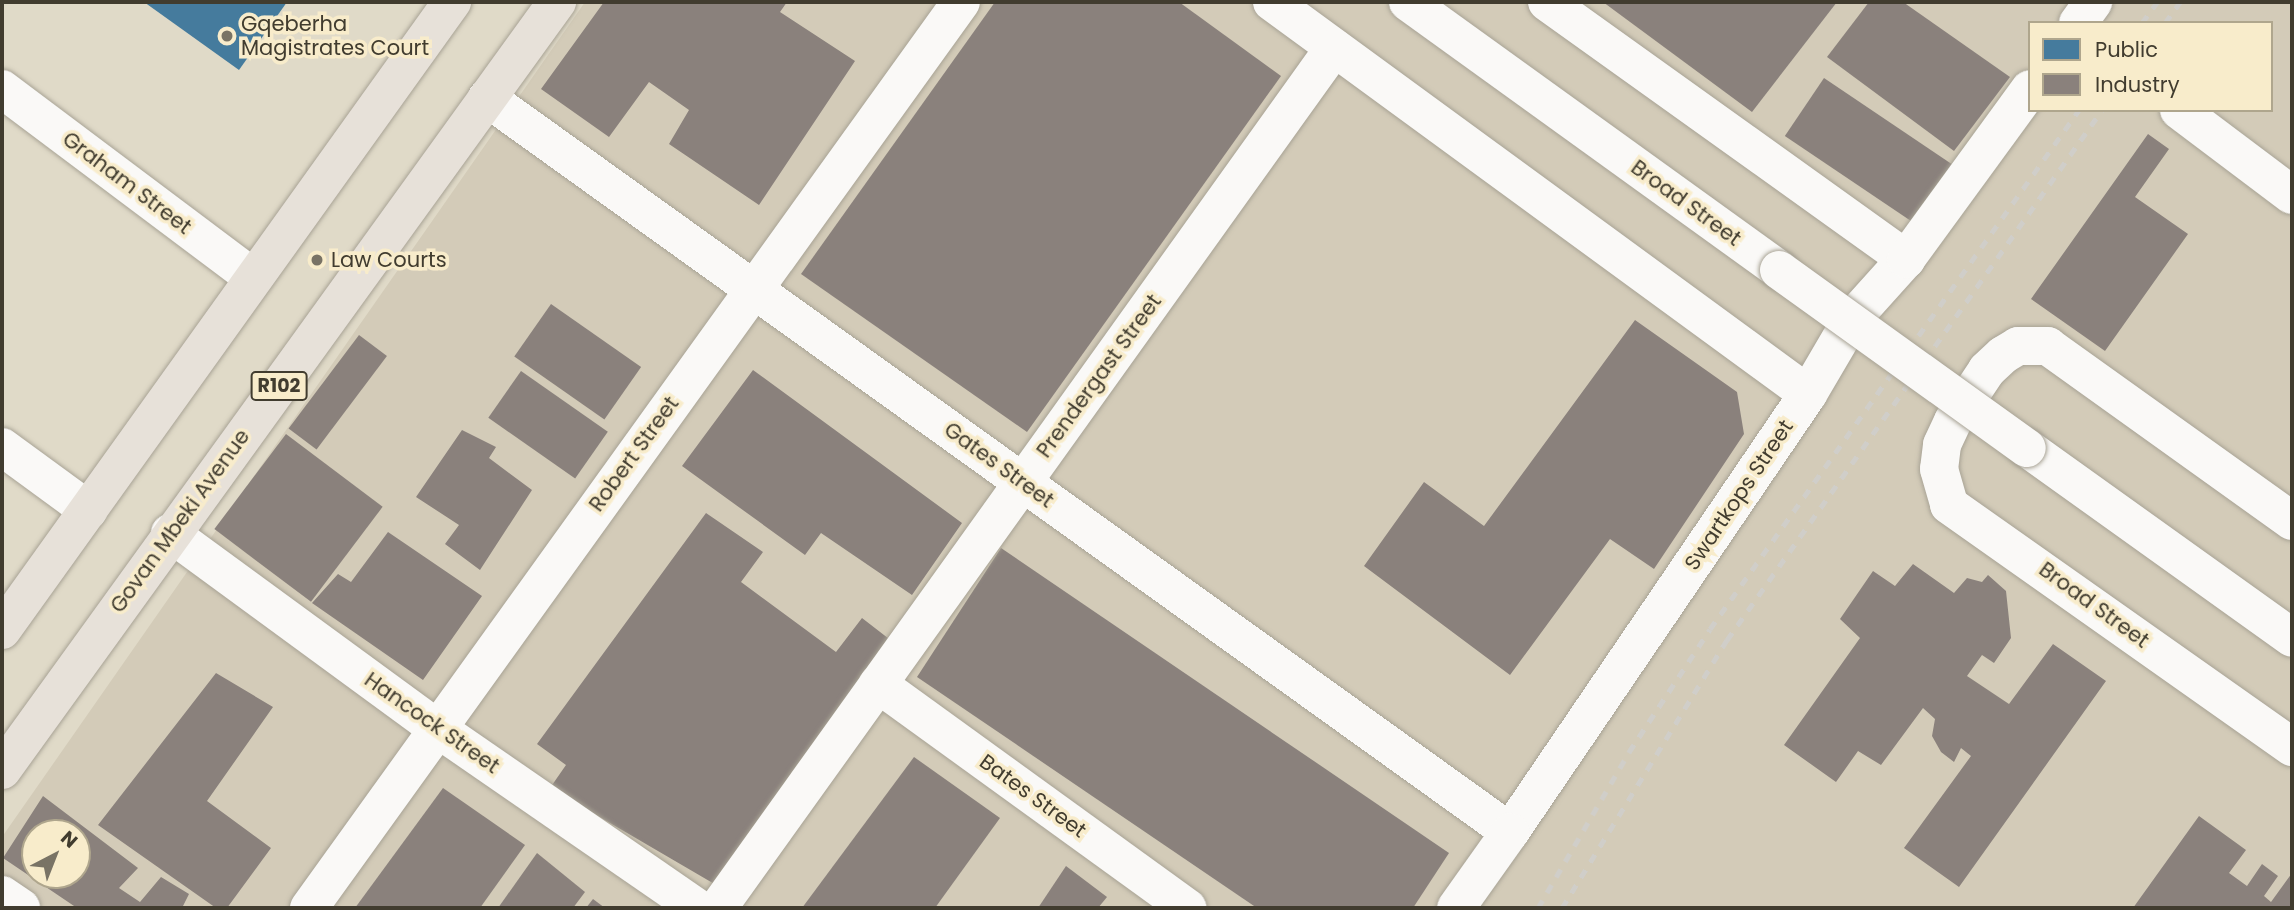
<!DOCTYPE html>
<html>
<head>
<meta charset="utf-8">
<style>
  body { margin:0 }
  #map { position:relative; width:2294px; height:910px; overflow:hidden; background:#e0dac8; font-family:Poppins,sans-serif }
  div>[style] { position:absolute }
  .industrial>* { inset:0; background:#d3cbb8 }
  .public>* { inset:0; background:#457b9d }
  .industry>* { inset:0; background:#8a817c; transform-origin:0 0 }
  .roads { filter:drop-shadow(0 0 2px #a8a395) drop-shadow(0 0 2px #a8a395) }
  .minor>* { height:38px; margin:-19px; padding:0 19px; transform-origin:19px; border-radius:19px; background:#faf9f7 }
  .tertiary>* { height:38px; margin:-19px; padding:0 19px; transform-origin:19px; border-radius:19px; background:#faf9f7 }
  .primary>* { height:38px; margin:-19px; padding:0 19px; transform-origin:19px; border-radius:19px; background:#e7e1d9 }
  .rail>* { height:5px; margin-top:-2.5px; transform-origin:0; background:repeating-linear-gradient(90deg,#d0cec9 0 9px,transparent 0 18px) }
  .bridges { filter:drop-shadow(0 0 2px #a8a395) drop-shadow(0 0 2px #a8a395) }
  .tertiary-bridge>* { height:38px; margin:-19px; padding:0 19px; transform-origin:19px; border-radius:19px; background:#faf9f7 }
  .dots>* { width:19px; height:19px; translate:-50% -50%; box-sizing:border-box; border:4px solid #f8eccb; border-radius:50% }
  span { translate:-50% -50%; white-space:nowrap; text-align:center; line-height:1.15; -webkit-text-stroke:7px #f8eccb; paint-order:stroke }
  .shield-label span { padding:2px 5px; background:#f8eccb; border:2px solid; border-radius:5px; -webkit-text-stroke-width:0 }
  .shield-label { font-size:19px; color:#413c2f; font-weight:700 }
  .poi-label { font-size:21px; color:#413c2f }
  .left { translate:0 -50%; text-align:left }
  .street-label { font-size:21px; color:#413c2f }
  .frame { position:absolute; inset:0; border:4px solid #413c2f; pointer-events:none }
  .legend { position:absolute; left:2028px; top:21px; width:245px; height:91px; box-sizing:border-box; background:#f8eccb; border:2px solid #afa68d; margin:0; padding:9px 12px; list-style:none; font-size:21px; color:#413c2f }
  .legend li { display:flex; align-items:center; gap:14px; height:35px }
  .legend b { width:35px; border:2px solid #afa68d }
  .north { position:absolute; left:21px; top:819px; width:70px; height:70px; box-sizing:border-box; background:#f8eccb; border:2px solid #afa68d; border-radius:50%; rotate:42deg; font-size:19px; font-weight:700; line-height:28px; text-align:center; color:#413c2f }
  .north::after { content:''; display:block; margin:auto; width:24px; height:32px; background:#797365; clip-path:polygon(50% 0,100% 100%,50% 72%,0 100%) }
</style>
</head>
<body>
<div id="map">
  <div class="industrial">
    <div style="clip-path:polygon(evenodd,585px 2px,2292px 2px,2292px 908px,2px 908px,2px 837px,585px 2px,2030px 23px,2271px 23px,2271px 110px,2030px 110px,2030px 23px,585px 2px,35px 833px,77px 833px,77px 875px,35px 875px,35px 833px)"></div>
  </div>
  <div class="public">
    <div style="clip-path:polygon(144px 2px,287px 2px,239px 70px)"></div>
  </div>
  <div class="industry">
    <div style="clip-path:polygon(604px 2px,787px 2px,780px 12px,855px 61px,759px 205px,669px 144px,689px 110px,649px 82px,609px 137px,541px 89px)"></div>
    <div style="clip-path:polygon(995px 2px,1179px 2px,1281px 76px,1027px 432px,801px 274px)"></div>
    <div style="clip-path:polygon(1603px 2px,1837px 2px,1752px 112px)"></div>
    <div style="clip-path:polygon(1869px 2px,1903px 2px,2010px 77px,1954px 151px,1827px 57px)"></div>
    <div style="left:1824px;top:78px;width:166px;height:70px;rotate:34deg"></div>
    <div style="clip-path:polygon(2148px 134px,2169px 149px,2135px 197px,2188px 234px,2105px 351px,2031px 299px)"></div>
    <div style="left:551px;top:304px;width:110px;height:64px;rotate:35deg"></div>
    <div style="clip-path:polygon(1635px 320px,1737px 392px,1744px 434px,1654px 569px,1610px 539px,1510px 675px,1364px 566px,1424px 482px,1484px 526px)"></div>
    <div style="left:359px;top:335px;width:35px;height:117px;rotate:37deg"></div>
    <div style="clip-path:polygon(753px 370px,962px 523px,912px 595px,821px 533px,805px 555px,682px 466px)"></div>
    <div style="left:521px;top:371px;width:106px;height:57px;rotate:35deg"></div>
    <div style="clip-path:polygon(462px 430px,496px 447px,489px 458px,532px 490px,480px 570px,445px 544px,459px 525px,416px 497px)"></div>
    <div style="left:286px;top:434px;width:121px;height:119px;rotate:37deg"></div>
    <div style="clip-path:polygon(706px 513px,763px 552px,741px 582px,836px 652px,862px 618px,893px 642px,723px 889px,550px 788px,566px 765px,537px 744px)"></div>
    <div style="clip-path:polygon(388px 532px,482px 596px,423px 680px,312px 603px,338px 574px,351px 582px)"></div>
    <div style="clip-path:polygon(1001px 548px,1449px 853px,1413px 908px,1257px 908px,917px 677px)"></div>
    <div style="clip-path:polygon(1913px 564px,1954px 593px,1967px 578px,1982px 582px,1988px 575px,2006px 591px,2011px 638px,1994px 663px,1982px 655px,1967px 676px,2009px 704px,2053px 644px,2106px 681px,1959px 887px,1904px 848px,1971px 756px,1961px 748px,1954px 762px,1941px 752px,1932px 736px,1935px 719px,1923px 708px,1881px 765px,1858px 751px,1836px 782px,1784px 745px,1860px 638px,1840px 619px,1873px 571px,1895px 586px)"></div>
    <div style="clip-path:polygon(216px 673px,273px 707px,207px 801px,271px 848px,227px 908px,216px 908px,98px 825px)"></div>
    <div style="clip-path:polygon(914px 757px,1000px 818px,935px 908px,802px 908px)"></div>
    <div style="clip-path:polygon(443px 788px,525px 845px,480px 908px,355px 908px)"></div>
    <div style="clip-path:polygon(evenodd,43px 796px,138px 868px,119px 888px,140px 902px,161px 877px,189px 894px,182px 908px,77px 908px,3px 858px,43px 796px,35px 833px,77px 833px,77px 875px,35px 875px,35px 833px)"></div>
    <div style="clip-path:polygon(2199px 816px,2246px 850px,2229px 873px,2247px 886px,2262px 864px,2278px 876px,2264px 896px,2271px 902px,2292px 873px,2292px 908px,2133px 908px)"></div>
    <div style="clip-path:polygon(537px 853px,585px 892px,573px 908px,498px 908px)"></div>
    <div style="clip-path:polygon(1066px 866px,1107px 897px,1098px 908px,1038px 908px)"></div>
    <div style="clip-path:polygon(593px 899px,605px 908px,586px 908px)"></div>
  </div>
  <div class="roads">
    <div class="minor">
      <div style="left:1272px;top:2px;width:664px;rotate:36.18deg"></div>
      <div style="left:1547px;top:2px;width:442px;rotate:35.6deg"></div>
      <div style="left:2078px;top:23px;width:26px;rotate:-54deg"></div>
      <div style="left:2px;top:89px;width:313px;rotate:36.9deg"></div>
      <div style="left:2179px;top:110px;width:141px;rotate:37deg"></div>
      <div style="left:2px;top:447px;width:107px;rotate:36.2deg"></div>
      <div style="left:2292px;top:521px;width:300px;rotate:-144.4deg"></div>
      <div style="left:2048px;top:346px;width:30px;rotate:180deg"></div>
      <div style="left:2018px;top:346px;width:17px;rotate:149deg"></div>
      <div style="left:2003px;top:355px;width:22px;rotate:137deg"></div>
      <div style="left:1987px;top:370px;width:61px;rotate:123.7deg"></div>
      <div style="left:1953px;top:421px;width:26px;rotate:115deg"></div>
      <div style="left:1942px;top:445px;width:24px;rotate:97deg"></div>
      <div style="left:1939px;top:469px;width:37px;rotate:74deg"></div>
      <div style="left:1949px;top:505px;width:420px;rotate:35.2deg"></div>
      <div style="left:170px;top:533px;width:332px;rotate:36.2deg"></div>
      <div style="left:438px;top:729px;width:315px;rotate:34.6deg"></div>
      <div style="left:878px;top:684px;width:382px;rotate:35.9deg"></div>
      <div style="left:1510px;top:832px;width:530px;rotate:-55.77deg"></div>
      <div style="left:1808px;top:394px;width:87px;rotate:-59.6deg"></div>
      <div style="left:1852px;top:319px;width:81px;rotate:-48deg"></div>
      <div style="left:1906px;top:259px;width:210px;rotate:-53.9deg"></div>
      <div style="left:2px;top:895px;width:23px;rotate:34deg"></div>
      <div style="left:309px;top:908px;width:1116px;rotate:-54.26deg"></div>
      <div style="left:718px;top:908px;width:1058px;rotate:-54.39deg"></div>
    </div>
    <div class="tertiary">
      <div style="left:1408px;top:2px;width:458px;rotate:35.8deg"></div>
      <div style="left:487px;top:98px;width:1259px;rotate:35.66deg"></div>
      <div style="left:1510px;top:832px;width:93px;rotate:125.4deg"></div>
      <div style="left:2027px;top:448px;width:326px;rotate:35.6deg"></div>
    </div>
    <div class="primary">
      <div style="left:2px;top:630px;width:773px;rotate:-54.38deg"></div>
      <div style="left:2px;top:770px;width:948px;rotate:-54.15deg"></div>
    </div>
  </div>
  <div class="rail">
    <div style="left:2142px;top:23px;width:26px;rotate:-54deg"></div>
    <div style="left:2165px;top:23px;width:26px;rotate:-54deg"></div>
    <div style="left:1538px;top:908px;width:181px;rotate:-59.7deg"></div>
    <div style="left:1629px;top:752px;width:147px;rotate:-56.6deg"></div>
    <div style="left:1710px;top:629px;width:637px;rotate:-54.59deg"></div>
    <div style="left:1562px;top:908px;width:315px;rotate:-58.4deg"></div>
    <div style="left:1727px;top:640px;width:649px;rotate:-54.72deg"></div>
  </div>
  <div class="bridges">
    <div class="tertiary-bridge">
      <div style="left:1779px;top:270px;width:305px;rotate:35.7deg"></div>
    </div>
  </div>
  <div class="dots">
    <div style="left:227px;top:36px;background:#797365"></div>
    <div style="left:317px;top:260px;background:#797365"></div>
  </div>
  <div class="shield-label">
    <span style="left:279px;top:386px">R102</span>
  </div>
  <div class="poi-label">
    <span class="left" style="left:241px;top:36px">Gqeberha<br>Magistrates Court</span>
    <span class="left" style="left:331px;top:260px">Law Courts</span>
  </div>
  <div class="street-label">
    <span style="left:127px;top:183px;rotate:37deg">Graham Street</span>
    <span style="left:1686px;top:203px;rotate:36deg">Broad Street</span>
    <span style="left:1099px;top:376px;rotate:-54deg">Prendergast Street</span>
    <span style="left:634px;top:454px;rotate:-54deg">Robert Street</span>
    <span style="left:999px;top:465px;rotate:36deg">Gates Street</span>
    <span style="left:1739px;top:495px;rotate:-56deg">Swartkops Street</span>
    <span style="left:180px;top:521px;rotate:-54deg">Govan Mbeki Avenue</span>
    <span style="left:2094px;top:605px;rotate:36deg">Broad Street</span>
    <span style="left:432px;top:723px;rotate:35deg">Hancock Street</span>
    <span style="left:1033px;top:796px;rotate:36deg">Bates Street</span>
  </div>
  <div class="frame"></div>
  <ul class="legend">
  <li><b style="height:19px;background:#457b9d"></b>Public</li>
  <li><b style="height:19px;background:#8a817c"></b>Industry</li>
  </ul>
  <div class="north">N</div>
</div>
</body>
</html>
